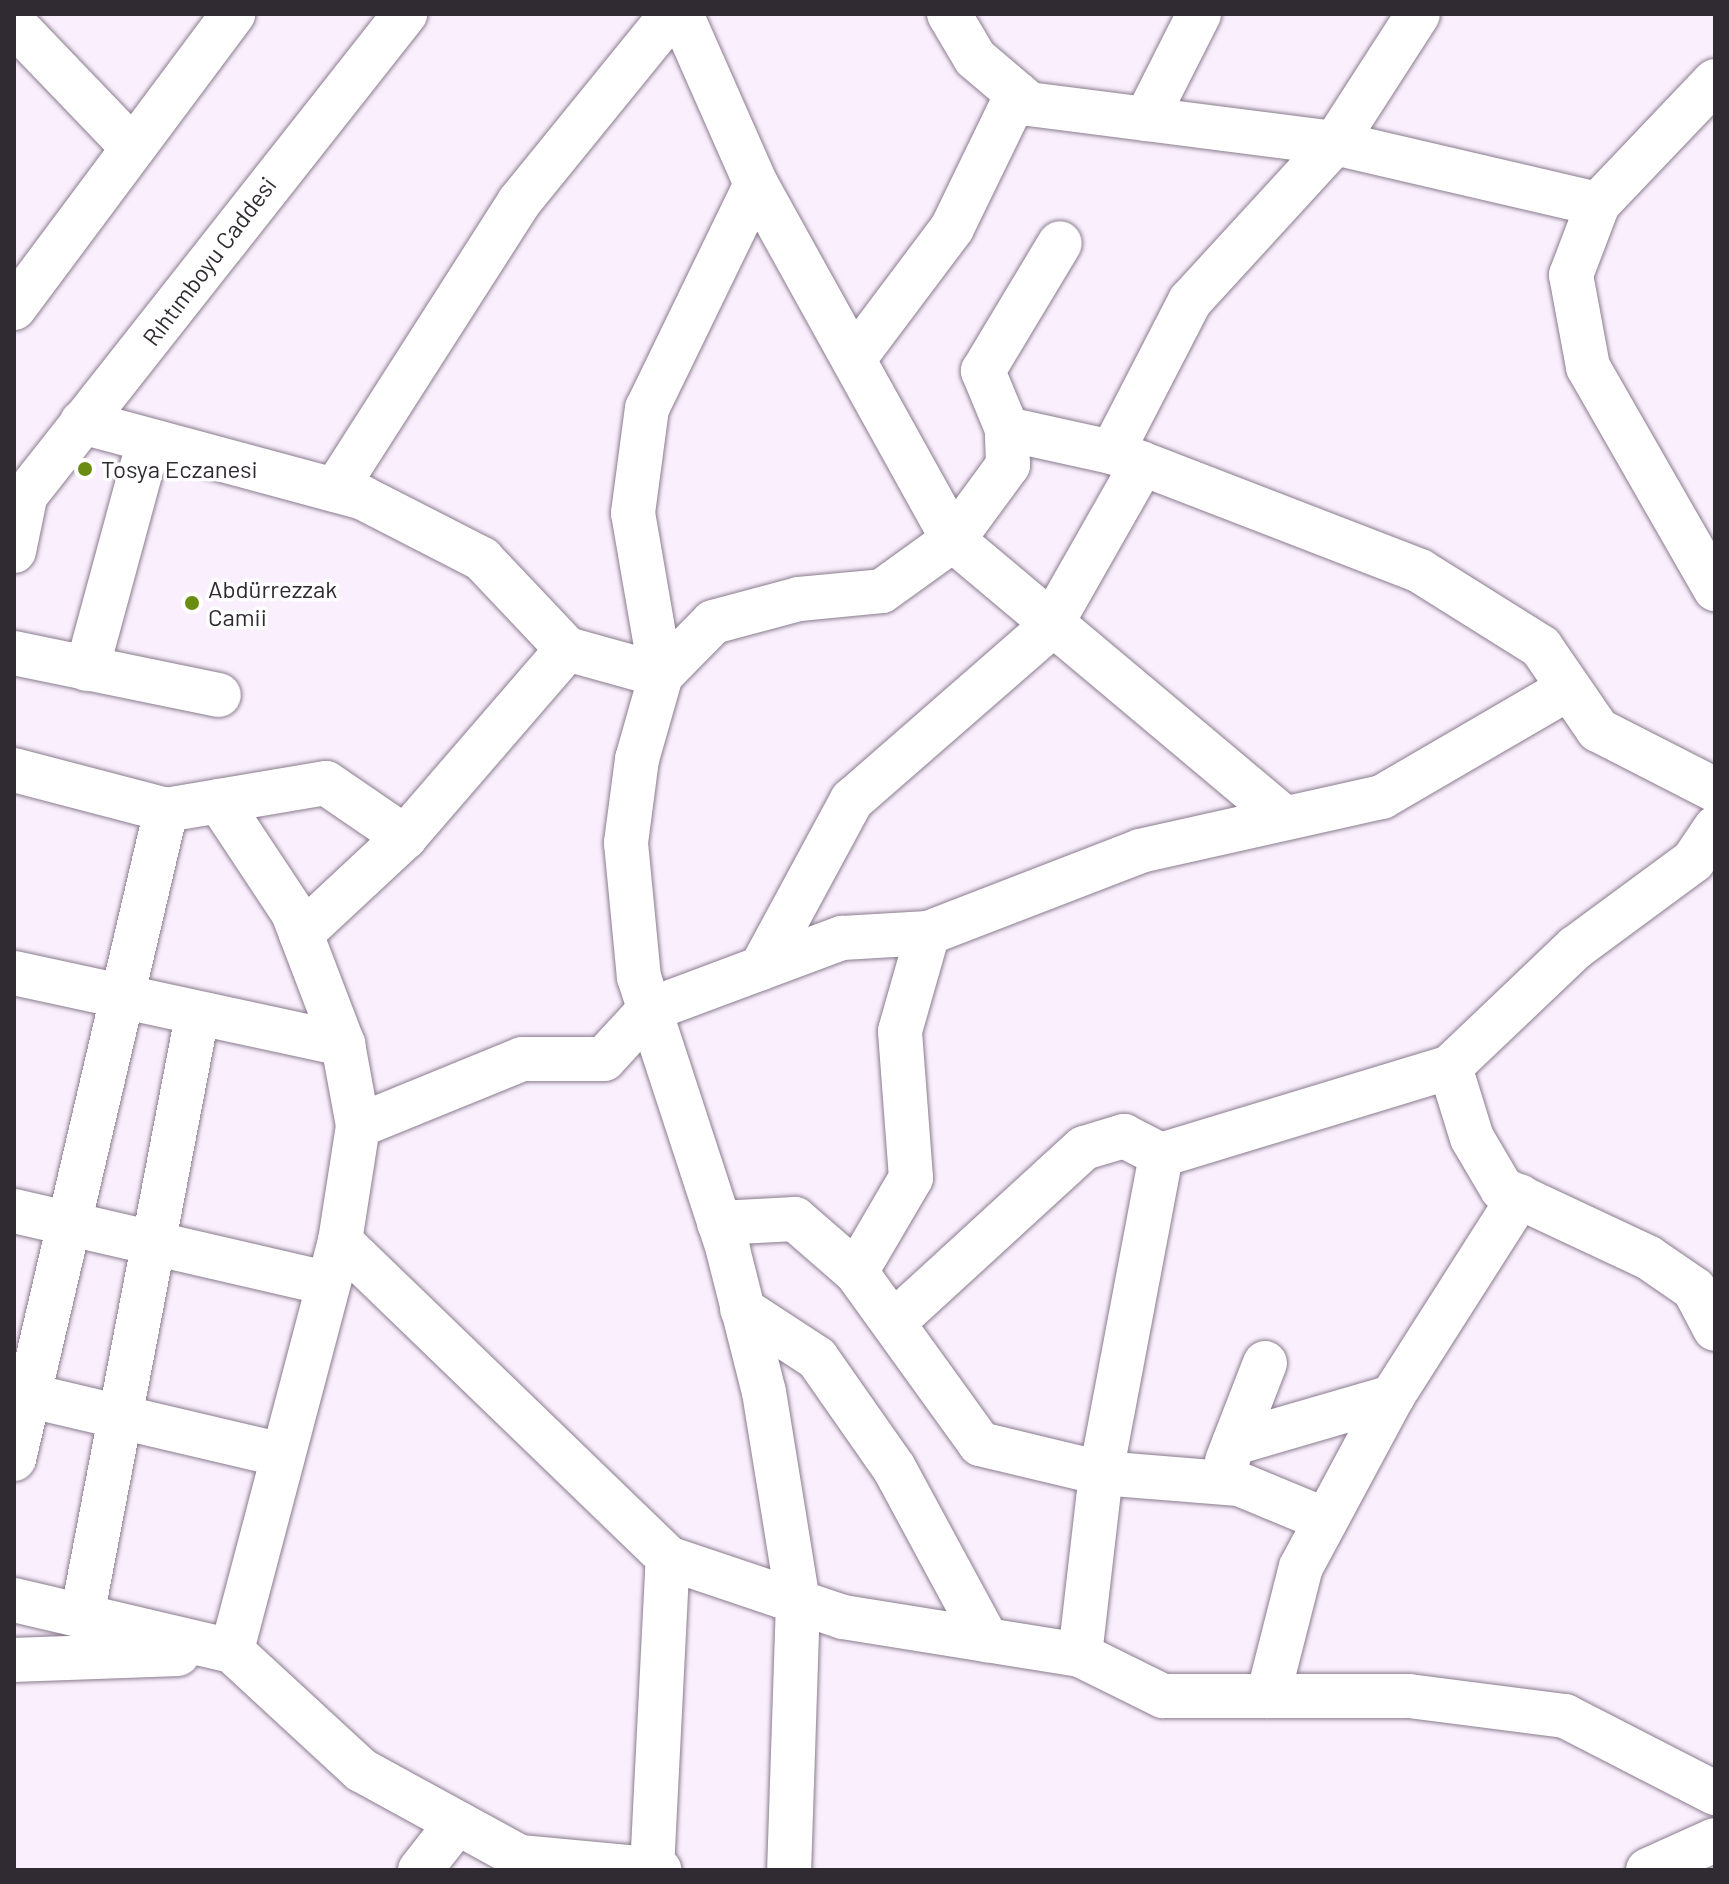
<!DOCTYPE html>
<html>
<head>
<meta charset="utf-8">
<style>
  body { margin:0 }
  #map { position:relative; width:1729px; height:1884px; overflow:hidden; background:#faf0fd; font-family:Barlow,sans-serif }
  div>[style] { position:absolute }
  .roads { filter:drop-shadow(0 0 2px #8a7b8e) drop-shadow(0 0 2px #8a7b8e) }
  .minor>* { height:44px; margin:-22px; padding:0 22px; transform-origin:22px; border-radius:22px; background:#fff }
  .dots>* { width:22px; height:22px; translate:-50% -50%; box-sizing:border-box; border:4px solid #fff; border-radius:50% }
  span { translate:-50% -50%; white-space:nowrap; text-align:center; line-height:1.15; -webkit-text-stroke:7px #fff; paint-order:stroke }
  .street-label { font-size:24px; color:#302a32 }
  .poi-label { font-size:24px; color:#302a32 }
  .left { translate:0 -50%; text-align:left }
  .frame { position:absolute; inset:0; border:16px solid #302a32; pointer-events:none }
</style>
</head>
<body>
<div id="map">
  <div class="roads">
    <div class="minor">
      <div style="left:681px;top:14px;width:186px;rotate:66.2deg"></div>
      <div style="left:756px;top:184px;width:407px;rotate:61deg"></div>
      <div style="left:953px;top:540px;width:432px;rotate:40deg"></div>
      <div style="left:949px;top:14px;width:51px;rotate:59.4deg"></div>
      <div style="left:975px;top:58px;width:71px;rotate:40.4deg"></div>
      <div style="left:1029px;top:104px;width:308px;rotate:7.3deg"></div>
      <div style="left:1335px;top:143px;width:270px;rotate:13.1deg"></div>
      <div style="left:14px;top:24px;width:172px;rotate:46.2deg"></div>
      <div style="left:1715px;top:81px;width:170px;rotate:133.6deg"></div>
      <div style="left:1598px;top:204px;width:76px;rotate:110.8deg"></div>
      <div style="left:1571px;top:275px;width:94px;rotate:79.5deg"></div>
      <div style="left:1588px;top:367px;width:256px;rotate:60.2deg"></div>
      <div style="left:1146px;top:119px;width:118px;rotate:-63.2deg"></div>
      <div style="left:756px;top:184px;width:249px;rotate:115.9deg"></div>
      <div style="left:647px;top:408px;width:106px;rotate:97.6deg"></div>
      <div style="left:633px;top:513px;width:164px;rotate:80.2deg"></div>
      <div style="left:661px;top:675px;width:87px;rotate:105.9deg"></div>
      <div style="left:637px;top:759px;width:85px;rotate:97.5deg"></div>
      <div style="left:626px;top:843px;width:135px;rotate:84.5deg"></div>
      <div style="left:639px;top:977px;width:287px;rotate:71.9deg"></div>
      <div style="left:728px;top:1250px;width:146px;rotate:75.8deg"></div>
      <div style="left:764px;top:1392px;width:213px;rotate:80.8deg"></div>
      <div style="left:798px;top:1602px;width:268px;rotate:91.9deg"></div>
      <div style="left:14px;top:308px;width:367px;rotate:-53.3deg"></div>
      <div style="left:856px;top:356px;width:160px;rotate:-53.1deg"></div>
      <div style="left:952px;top:228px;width:149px;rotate:-64.1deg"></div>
      <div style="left:82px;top:422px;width:291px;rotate:15.1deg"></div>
      <div style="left:363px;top:498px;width:134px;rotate:27.1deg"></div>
      <div style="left:482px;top:559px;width:124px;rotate:46.6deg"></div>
      <div style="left:1007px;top:429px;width:107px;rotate:12.4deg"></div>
      <div style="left:1112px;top:452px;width:330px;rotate:21.1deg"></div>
      <div style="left:1420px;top:571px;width:143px;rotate:32.1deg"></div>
      <div style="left:1541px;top:647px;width:101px;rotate:55.5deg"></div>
      <div style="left:1598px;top:730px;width:131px;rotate:27.1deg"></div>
      <div style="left:1112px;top:452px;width:170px;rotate:-62.7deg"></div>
      <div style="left:1190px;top:301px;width:214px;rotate:-47.5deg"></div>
      <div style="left:1335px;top:143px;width:153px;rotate:-57.2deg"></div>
      <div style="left:335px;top:490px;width:342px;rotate:-57.4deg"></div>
      <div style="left:519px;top:202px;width:242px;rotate:-50.9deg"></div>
      <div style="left:14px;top:510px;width:632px;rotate:-51.75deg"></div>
      <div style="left:14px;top:551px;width:59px;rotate:-78.3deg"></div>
      <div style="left:14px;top:653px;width:209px;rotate:11.6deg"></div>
      <div style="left:87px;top:669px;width:236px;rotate:-74.8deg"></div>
      <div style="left:14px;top:770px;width:157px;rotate:14.7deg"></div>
      <div style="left:166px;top:810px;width:162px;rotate:-9.6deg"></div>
      <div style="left:326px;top:783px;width:96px;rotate:34.4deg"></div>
      <div style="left:219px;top:801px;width:134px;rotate:56.5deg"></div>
      <div style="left:293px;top:913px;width:140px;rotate:69.1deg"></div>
      <div style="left:343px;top:1044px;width:83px;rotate:79.6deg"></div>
      <div style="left:358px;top:1126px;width:116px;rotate:98.9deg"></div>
      <div style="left:340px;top:1241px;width:424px;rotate:104.8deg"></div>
      <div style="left:301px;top:934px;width:142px;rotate:-43deg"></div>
      <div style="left:405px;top:837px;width:248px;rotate:-49.2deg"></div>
      <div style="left:567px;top:649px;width:98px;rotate:15.5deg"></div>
      <div style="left:661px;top:675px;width:74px;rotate:-45.5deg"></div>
      <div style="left:713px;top:622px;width:89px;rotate:-15deg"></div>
      <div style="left:799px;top:599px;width:83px;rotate:-5.5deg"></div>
      <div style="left:882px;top:591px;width:87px;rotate:-35.7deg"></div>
      <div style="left:953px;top:540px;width:93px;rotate:-53.7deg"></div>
      <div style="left:1008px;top:465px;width:36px;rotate:-92deg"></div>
      <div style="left:1007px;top:429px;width:63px;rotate:-112.5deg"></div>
      <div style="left:983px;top:371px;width:149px;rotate:-59deg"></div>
      <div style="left:761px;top:968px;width:191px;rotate:-61.6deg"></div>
      <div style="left:852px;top:800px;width:262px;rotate:-41.1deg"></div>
      <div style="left:1049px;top:628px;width:189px;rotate:-60.4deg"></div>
      <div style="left:14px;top:973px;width:337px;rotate:12.2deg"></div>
      <div style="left:1450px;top:1067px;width:74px;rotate:72.8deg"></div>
      <div style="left:1472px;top:1138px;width:59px;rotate:59.5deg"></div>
      <div style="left:1502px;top:1189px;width:162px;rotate:25.1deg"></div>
      <div style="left:1649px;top:1258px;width:55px;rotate:34.6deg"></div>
      <div style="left:1694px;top:1289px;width:45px;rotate:62.3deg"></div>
      <div style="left:358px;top:1126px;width:177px;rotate:-22.2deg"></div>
      <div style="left:522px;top:1059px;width:82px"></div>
      <div style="left:604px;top:1059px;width:67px;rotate:-47.4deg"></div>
      <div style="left:649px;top:1010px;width:206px;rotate:-20.5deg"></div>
      <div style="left:842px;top:938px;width:86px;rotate:-3.3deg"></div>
      <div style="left:928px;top:933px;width:227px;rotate:-21.1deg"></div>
      <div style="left:1140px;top:851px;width:248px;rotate:-12.6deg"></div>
      <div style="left:1382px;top:797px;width:216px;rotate:-30.2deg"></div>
      <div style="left:14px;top:1211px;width:320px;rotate:13deg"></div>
      <div style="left:719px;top:1223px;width:76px;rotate:-3deg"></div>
      <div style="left:795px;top:1219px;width:81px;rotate:41deg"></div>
      <div style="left:856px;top:1272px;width:212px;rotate:54.2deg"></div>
      <div style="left:980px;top:1444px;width:124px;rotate:13.5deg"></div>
      <div style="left:1101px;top:1473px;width:138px;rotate:4.6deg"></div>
      <div style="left:1239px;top:1484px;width:94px;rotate:22.5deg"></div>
      <div style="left:340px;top:1241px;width:456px;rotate:44deg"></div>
      <div style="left:668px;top:1558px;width:185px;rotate:18.6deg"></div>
      <div style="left:843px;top:1617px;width:240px;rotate:9.1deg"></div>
      <div style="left:1080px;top:1655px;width:93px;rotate:26.3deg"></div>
      <div style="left:1163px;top:1696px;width:246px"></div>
      <div style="left:1409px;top:1696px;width:157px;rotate:7.3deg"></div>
      <div style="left:1565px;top:1716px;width:169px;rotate:27.2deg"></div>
      <div style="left:856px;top:1272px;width:109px;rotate:-59.7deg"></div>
      <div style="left:911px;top:1178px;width:147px;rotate:-94.3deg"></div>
      <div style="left:900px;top:1031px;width:102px;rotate:-74.1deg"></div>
      <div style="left:742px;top:1309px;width:90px;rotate:33.2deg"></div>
      <div style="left:817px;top:1358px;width:134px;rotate:55deg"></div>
      <div style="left:894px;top:1468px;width:196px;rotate:61.6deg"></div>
      <div style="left:895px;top:1321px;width:256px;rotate:-42.5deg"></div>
      <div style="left:1084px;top:1148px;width:42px;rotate:-16.7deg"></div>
      <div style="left:1124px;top:1136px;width:42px;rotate:27.2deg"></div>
      <div style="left:1161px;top:1155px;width:302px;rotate:-16.9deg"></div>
      <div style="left:1450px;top:1067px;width:173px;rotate:-43.6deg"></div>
      <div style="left:1575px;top:948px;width:147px;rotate:-36.4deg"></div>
      <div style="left:1693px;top:861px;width:40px;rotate:-56deg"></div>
      <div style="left:14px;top:1392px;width:275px;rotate:13.2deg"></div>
      <div style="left:1234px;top:1443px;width:165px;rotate:-16.2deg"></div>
      <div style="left:14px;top:1459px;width:667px;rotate:-76.82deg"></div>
      <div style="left:1227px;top:1461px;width:105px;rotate:-68.8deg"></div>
      <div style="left:14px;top:1600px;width:224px;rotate:13.2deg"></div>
      <div style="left:232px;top:1651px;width:176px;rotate:42.7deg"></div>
      <div style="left:361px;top:1770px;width:181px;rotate:28.7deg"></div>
      <div style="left:520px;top:1857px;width:140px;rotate:5.3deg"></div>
      <div style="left:82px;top:1616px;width:611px;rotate:-79.15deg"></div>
      <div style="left:1080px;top:1655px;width:183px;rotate:-83.4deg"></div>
      <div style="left:1101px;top:1473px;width:324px;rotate:-79.3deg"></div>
      <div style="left:14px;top:1660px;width:164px;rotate:-2.1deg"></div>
      <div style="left:1268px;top:1696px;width:133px;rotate:-75.7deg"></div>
      <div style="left:1301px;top:1567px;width:193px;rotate:-61.8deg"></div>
      <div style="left:1392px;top:1397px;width:238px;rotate:-57.5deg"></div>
      <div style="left:652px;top:1869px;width:311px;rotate:-87.1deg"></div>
      <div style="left:420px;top:1870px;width:60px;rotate:-51.8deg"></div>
      <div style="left:1648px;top:1870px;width:73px;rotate:-24.1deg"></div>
    </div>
  </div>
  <div class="dots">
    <div style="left:85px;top:469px;background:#6a8c11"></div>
    <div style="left:192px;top:603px;background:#6a8c11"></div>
  </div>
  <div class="street-label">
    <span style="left:209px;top:261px;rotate:-53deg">Rıhtımboyu Caddesi</span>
  </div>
  <div class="poi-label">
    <span class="left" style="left:101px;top:469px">Tosya Eczanesi</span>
    <span class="left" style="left:208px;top:603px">Abdürrezzak<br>Camii</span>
  </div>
  <div class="frame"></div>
</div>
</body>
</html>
